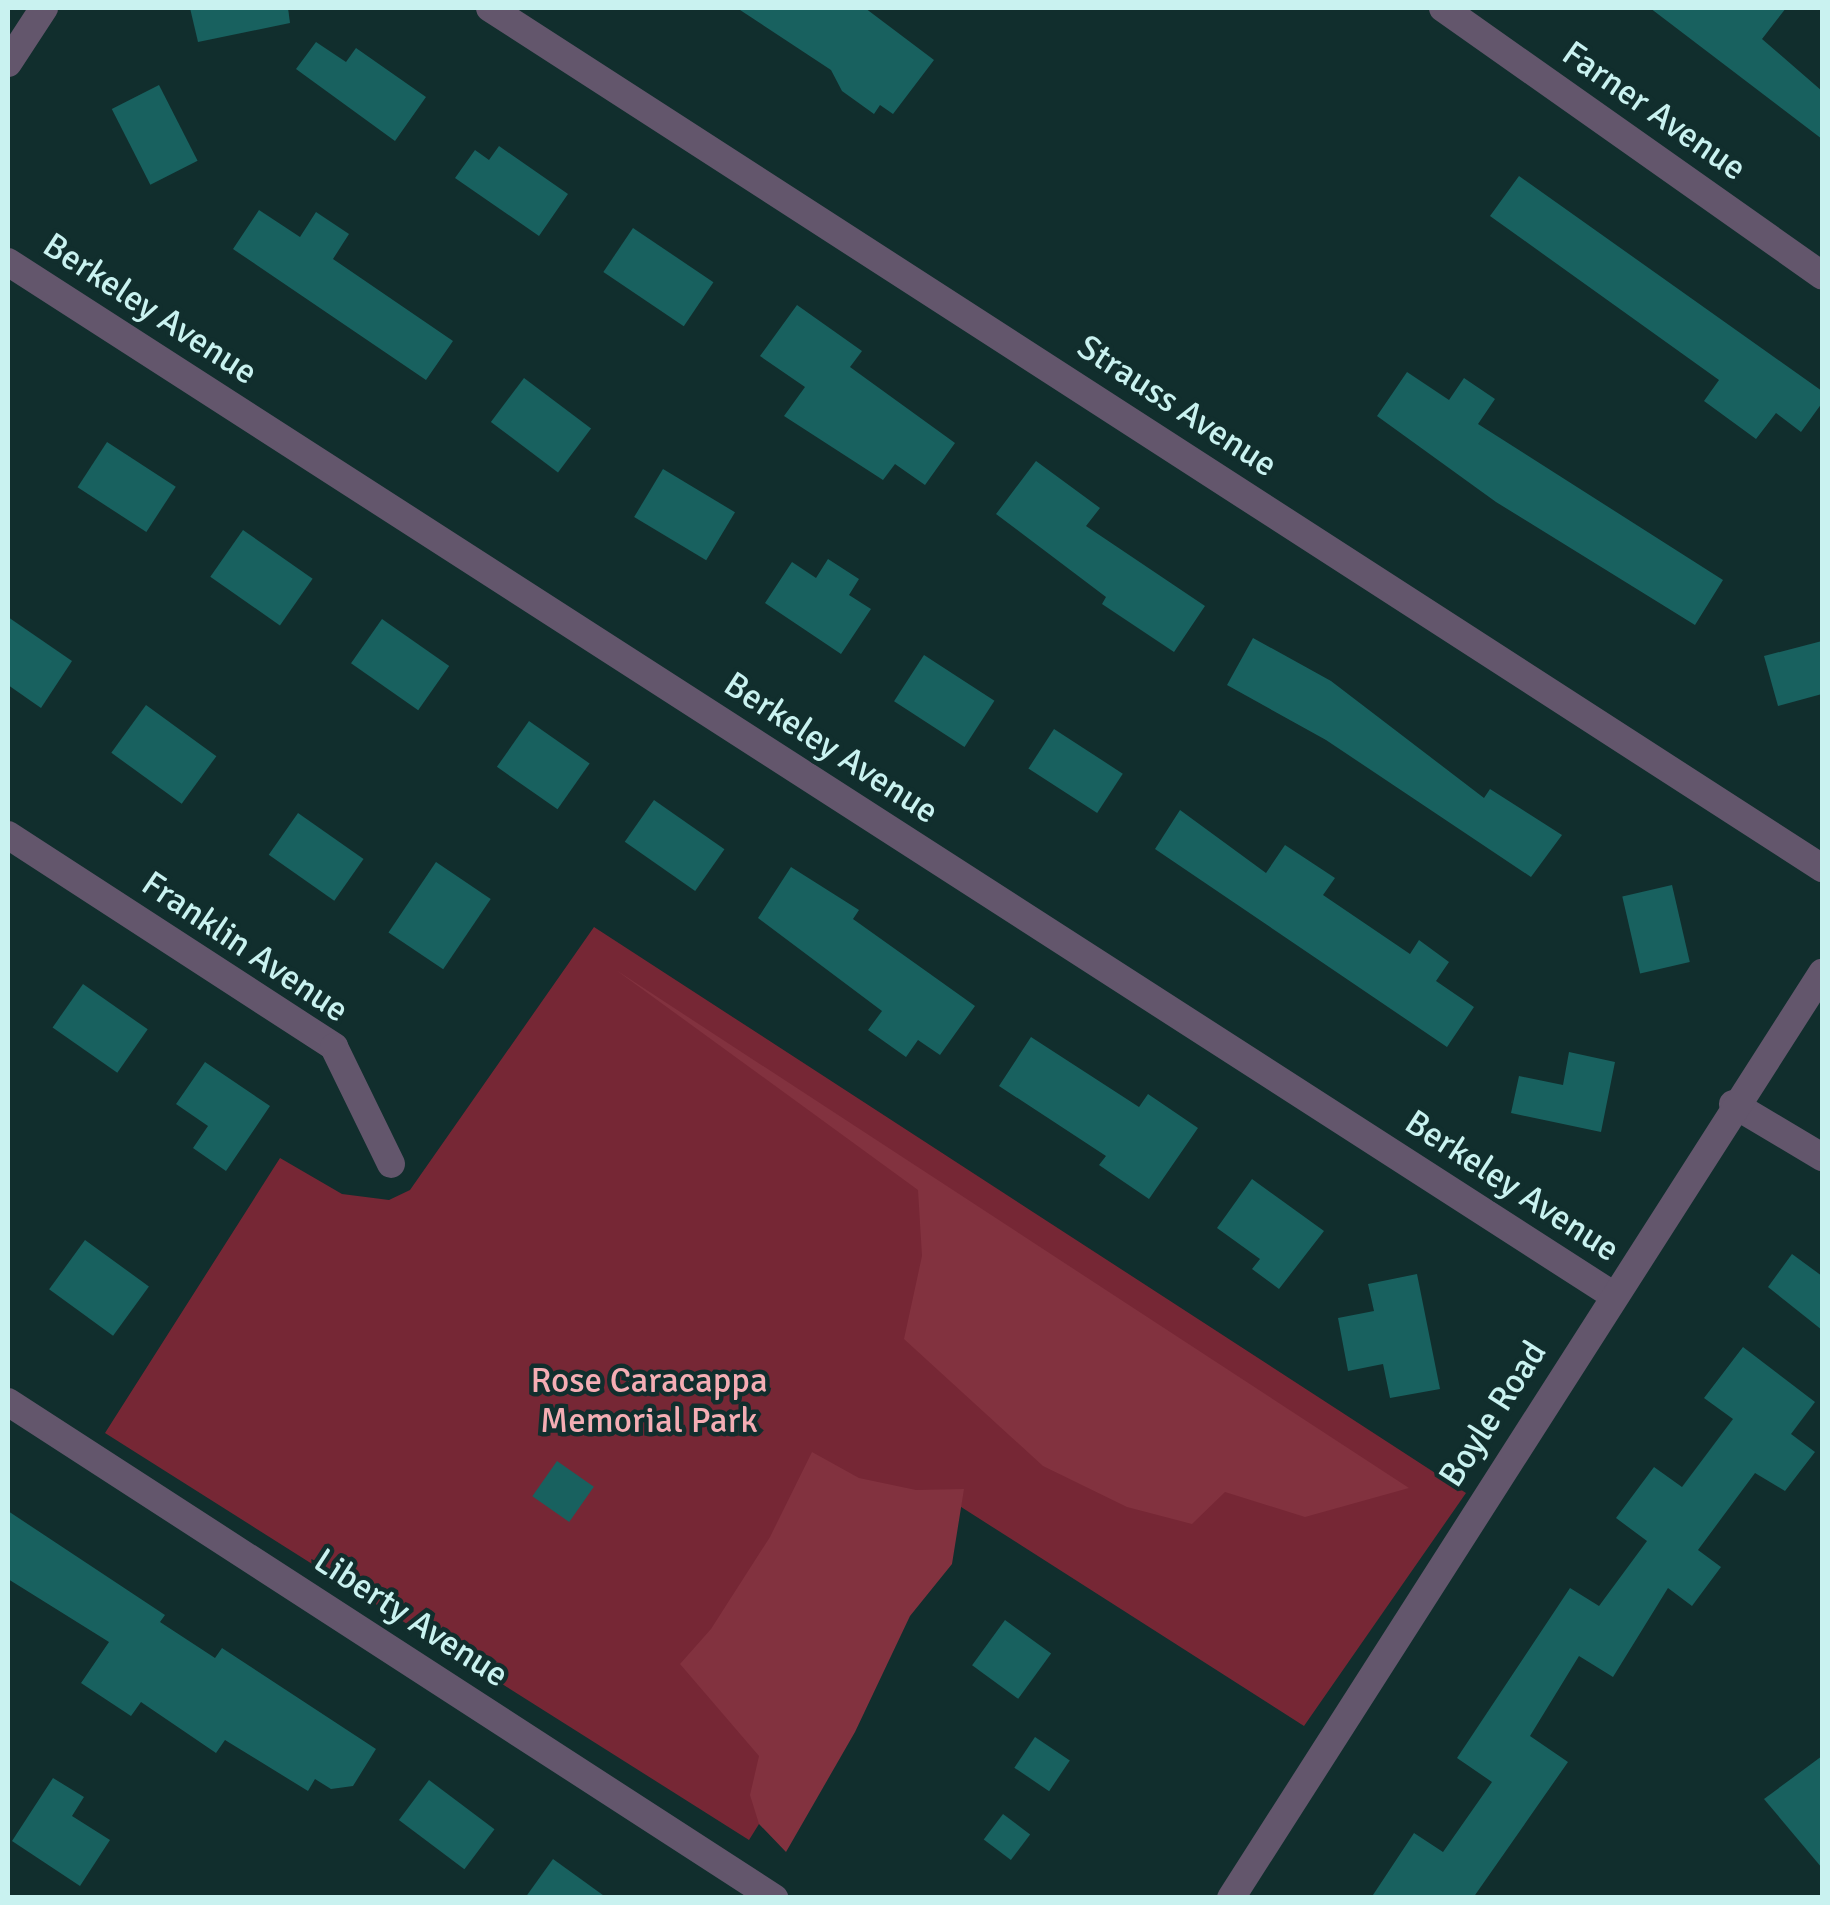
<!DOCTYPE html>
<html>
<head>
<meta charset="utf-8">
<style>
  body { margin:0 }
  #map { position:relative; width:1830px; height:1905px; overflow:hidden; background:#112e2d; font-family:Signika,sans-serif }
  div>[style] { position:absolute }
  .green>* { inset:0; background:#762735 }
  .forest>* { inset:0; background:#82323f }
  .building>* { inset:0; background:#18615f; transform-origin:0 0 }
  .minor>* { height:28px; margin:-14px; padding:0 14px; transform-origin:14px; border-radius:14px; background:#63566c }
  .tertiary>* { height:28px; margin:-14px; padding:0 14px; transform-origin:14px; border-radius:14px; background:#63566c }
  span { translate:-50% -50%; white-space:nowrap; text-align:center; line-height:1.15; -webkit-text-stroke:9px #112e2d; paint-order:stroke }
  .street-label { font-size:35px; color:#c9f2f0 }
  .park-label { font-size:35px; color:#f5adb4 }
  .frame { position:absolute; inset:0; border:10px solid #c9f2f0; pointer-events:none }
</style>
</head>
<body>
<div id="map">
  <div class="green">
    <div style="clip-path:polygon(594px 927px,1466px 1493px,1304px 1726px,958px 1505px,749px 1840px,105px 1433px,280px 1158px,342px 1194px,389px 1200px,410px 1190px)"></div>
  </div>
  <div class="forest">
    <div style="clip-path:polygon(616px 970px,1409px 1488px,1305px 1517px,1225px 1492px,1192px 1524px,1127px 1507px,1043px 1466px,904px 1339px,922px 1256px,918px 1190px)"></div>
    <div style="clip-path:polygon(812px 1452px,859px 1478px,916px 1490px,964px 1489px,952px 1564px,910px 1616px,855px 1732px,786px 1852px,759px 1824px,750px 1795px,759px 1756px,680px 1664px,711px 1629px,770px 1537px)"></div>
  </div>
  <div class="building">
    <div style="clip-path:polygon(190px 8px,288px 8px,290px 23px,198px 42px)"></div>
    <div style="clip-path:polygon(737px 8px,865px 8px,934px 60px,893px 114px,880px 105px,874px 114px,842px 91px,831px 70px)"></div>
    <div style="clip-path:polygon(1650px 8px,1786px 8px,1762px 39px,1822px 91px,1822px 139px)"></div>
    <div style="clip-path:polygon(316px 42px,346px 62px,356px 48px,426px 97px,395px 141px,296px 69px)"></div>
    <div style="left:159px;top:85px;width:85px;height:53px;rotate:63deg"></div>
    <div style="clip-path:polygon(499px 146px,568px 194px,539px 236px,455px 178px,475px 150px,489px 160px)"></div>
    <div style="clip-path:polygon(1519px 176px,1822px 391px,1822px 403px,1801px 432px,1776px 413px,1756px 439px,1704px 401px,1719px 380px,1490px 216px)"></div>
    <div style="clip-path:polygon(259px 210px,300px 237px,316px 212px,349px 234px,333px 259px,453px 341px,426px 380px,233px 249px)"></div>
    <div style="left:633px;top:228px;width:97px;height:53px;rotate:34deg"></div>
    <div style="clip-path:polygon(797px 305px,862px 351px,850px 367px,955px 443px,925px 485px,895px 464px,883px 480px,784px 416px,805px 387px,760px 356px)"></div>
    <div style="clip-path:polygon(1407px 372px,1449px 400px,1464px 378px,1495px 399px,1478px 424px,1723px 580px,1695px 625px,1496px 502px,1377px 416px)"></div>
    <div style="left:524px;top:378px;width:84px;height:55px;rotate:37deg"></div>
    <div style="left:107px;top:442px;width:82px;height:54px;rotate:33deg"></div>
    <div style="clip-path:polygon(1036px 461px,1100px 508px,1086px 526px,1205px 606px,1174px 652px,1102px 604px,1106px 597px,996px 514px)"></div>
    <div style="left:663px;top:469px;width:84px;height:56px;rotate:31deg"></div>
    <div style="left:243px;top:530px;width:85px;height:57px;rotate:35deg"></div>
    <div style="clip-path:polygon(828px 559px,859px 579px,849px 595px,871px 609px,841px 654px,765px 603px,792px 562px,816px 578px)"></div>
    <div style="clip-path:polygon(8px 617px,72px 661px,41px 708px,8px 685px)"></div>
    <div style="left:382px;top:619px;width:82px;height:54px;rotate:35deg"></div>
    <div style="clip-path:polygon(1253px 638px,1331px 681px,1484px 798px,1490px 789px,1562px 835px,1531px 877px,1326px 740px,1227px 685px)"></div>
    <div style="clip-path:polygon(1822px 641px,1822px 694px,1778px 706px,1764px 656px)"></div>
    <div style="left:924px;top:655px;width:84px;height:55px;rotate:33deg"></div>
    <div style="left:146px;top:705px;width:87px;height:59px;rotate:36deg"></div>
    <div style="left:529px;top:721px;width:74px;height:56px;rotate:35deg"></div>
    <div style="left:1054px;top:729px;width:82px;height:47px;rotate:33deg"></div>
    <div style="left:654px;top:800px;width:86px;height:51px;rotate:35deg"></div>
    <div style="clip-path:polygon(1180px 810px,1266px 873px,1285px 845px,1335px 878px,1323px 895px,1410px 954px,1419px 940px,1449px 962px,1436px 981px,1474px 1007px,1447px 1047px,1155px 849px)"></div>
    <div style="left:298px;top:813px;width:80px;height:51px;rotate:35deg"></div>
    <div style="left:436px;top:862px;width:66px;height:85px;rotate:34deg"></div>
    <div style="clip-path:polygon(791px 867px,859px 910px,853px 919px,975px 1006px,940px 1055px,918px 1040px,906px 1057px,868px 1030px,882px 1011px,758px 918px)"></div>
    <div style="left:1672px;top:885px;width:79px;height:51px;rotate:77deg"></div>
    <div style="left:83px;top:984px;width:79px;height:53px;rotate:35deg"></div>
    <div style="clip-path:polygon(1031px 1037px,1139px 1107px,1148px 1094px,1198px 1128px,1149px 1199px,1099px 1165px,1106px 1156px,999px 1086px)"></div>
    <div style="clip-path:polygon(1569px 1052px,1615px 1062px,1601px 1132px,1511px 1113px,1519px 1076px,1563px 1085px)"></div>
    <div style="clip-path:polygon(205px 1062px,270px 1106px,226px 1171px,193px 1148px,208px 1126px,176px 1104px)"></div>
    <div style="clip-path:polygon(1252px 1179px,1324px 1231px,1279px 1289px,1252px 1269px,1260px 1259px,1217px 1228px)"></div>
    <div style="left:85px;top:1240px;width:79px;height:61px;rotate:36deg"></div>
    <div style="clip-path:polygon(1792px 1254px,1822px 1276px,1822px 1330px,1768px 1287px)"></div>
    <div style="clip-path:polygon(1417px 1274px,1440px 1389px,1390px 1398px,1383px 1364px,1348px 1371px,1338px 1318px,1374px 1311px,1368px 1284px)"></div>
    <div style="clip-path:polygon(1743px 1347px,1815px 1402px,1791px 1434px,1815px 1452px,1785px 1491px,1755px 1473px,1698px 1550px,1721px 1567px,1692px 1606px,1668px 1588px,1613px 1677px,1579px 1656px,1530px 1736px,1568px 1762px,1473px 1898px,1371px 1898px,1414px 1833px,1443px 1852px,1492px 1782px,1457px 1758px,1570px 1588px,1599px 1606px,1647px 1541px,1616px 1518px,1654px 1467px,1682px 1487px,1733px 1419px,1704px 1398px)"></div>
    <div style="left:557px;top:1461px;width:45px;height:43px;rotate:35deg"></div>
    <div style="clip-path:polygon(8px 1511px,165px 1615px,160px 1622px,215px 1658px,222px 1648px,376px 1749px,353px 1786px,331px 1789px,315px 1779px,308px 1791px,225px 1740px,216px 1753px,141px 1702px,131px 1716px,81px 1683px,109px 1642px,8px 1579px)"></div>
    <div style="left:1005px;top:1620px;width:57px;height:56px;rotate:36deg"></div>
    <div style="left:1035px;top:1737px;width:42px;height:37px;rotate:34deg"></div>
    <div style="clip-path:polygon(1822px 1756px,1822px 1868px,1764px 1799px)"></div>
    <div style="clip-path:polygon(53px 1778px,84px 1797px,72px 1816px,110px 1840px,80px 1886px,12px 1841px)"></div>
    <div style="left:429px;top:1780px;width:82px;height:50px;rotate:37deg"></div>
    <div style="left:1003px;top:1814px;width:34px;height:32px;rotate:37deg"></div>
    <div style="clip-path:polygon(553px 1859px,607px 1898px,525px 1898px)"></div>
  </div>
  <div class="minor">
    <div style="left:490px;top:8px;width:1586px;rotate:32.85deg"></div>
    <div style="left:1443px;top:8px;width:464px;rotate:35.2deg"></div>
    <div style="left:8px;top:63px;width:66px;rotate:-56.8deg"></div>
    <div style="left:8px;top:262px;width:1910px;rotate:32.77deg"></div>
    <div style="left:8px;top:835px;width:389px;rotate:33deg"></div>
    <div style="left:334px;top:1047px;width:130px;rotate:64deg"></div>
    <div style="left:1733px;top:1104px;width:104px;rotate:30.8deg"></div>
    <div style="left:8px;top:1402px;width:913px;rotate:32.92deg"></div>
  </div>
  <div class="tertiary">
    <div style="left:1231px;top:1898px;width:1098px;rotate:-57.42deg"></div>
  </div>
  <div class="street-label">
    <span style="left:1654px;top:111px;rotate:35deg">Farner Avenue</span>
    <span style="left:150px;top:309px;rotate:33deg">Berkeley Avenue</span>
    <span style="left:1177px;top:406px;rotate:33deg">Strauss Avenue</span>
    <span style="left:831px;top:748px;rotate:33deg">Berkeley Avenue</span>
    <span style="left:245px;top:947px;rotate:34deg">Franklin Avenue</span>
    <span style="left:1512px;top:1186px;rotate:33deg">Berkeley Avenue</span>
    <span style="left:1493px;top:1414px;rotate:-57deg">Boyle Road</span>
    <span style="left:411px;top:1618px;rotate:33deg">Liberty Avenue</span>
  </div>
  <div class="park-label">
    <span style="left:649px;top:1401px">Rose Caracappa<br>Memorial Park</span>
  </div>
  <div class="frame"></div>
</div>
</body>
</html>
